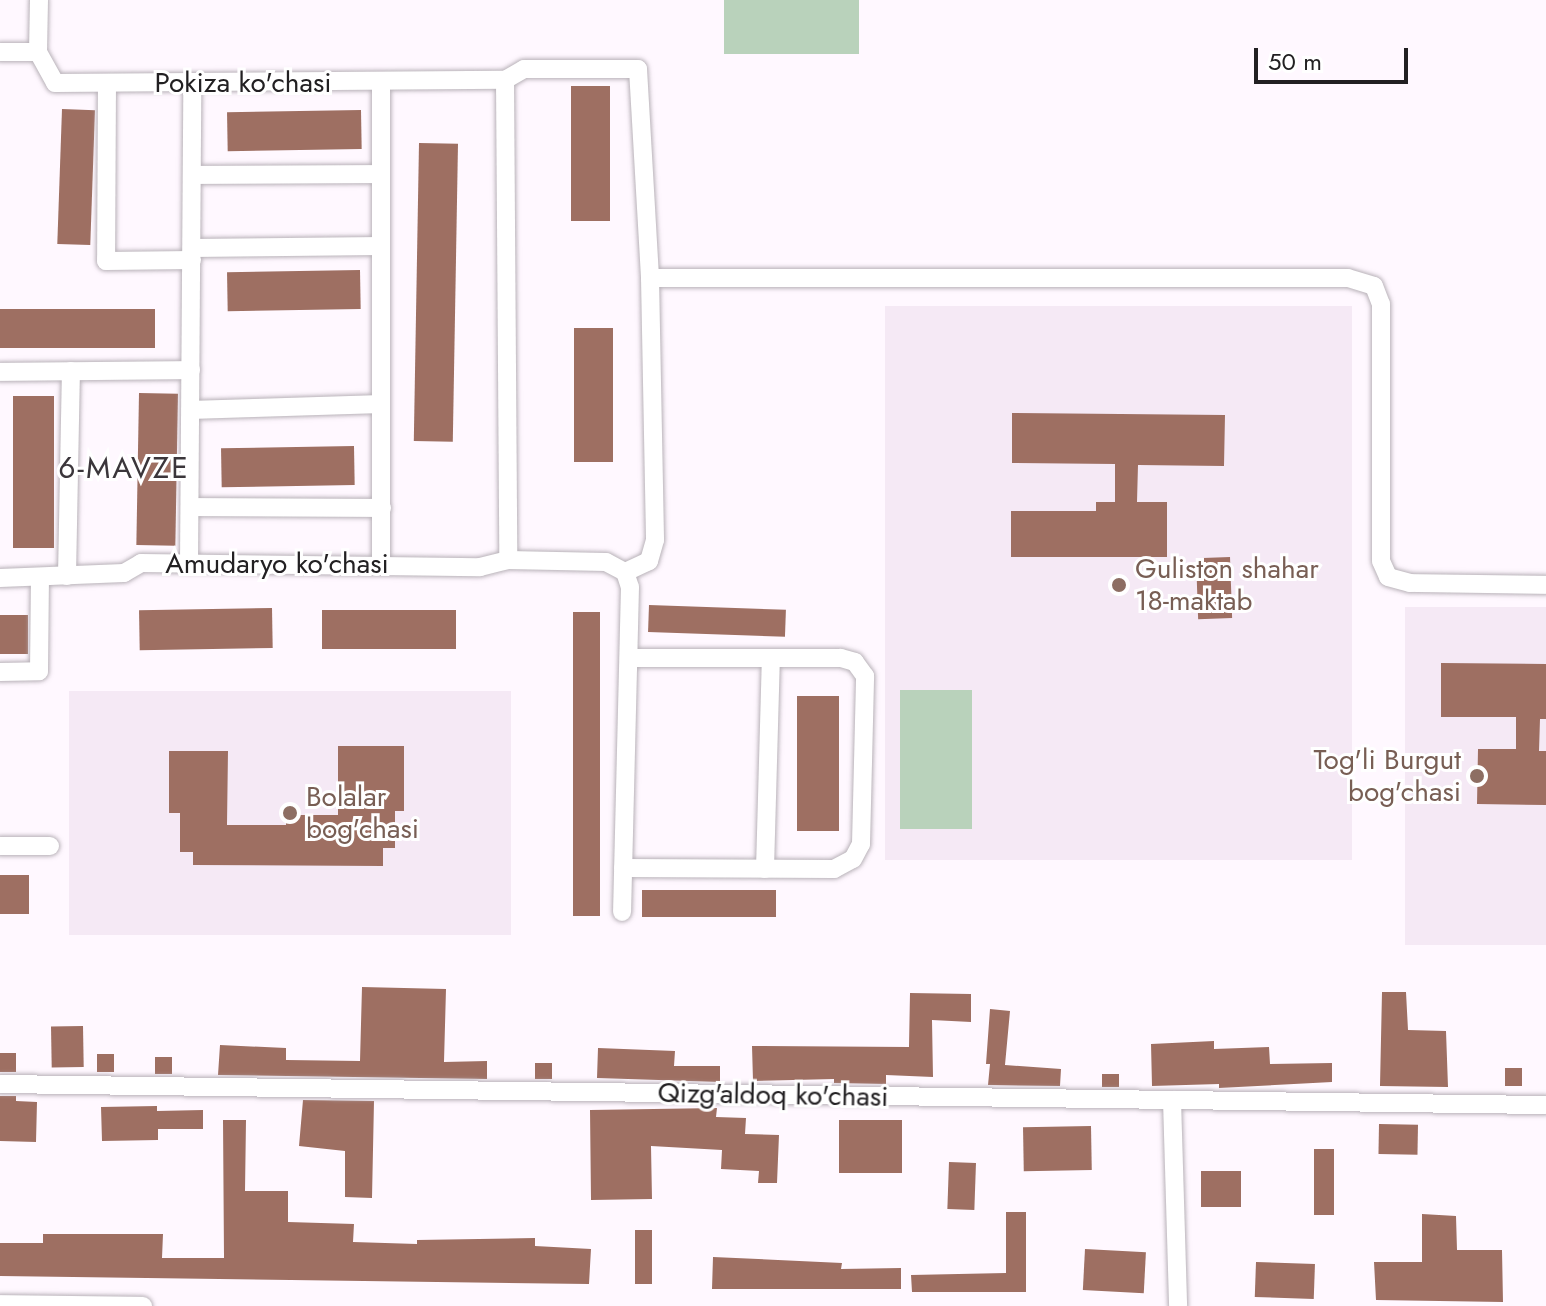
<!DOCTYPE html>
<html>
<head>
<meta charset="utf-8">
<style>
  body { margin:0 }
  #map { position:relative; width:1546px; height:1306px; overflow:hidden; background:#fff8ff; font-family:Jost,sans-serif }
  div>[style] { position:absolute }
  .built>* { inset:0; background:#f5e9f5; transform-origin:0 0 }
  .green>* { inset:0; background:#b9d2bb; transform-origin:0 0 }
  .building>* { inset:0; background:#9e6f62; transform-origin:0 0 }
  .roads { filter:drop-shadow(0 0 2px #b9b2b9) drop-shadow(0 0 2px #b9b2b9) }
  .minor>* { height:18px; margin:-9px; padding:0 9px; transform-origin:9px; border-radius:9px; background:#fff }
  .dots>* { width:22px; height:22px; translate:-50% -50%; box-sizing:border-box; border:4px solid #fff; border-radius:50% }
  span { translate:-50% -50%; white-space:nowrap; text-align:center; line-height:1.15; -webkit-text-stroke:6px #fff; paint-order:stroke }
  .street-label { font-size:28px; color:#222022 }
  .education-label { font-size:28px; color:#785e54 }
  .left { translate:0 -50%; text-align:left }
  .right { translate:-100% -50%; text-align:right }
  .neighbourhood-label { font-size:30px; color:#3b363b; letter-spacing:2px }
  .scale { position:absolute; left:1254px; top:48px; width:154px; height:36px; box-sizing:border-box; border:4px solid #222022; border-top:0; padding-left:10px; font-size:24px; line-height:28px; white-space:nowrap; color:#222022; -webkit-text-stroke:6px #fff; paint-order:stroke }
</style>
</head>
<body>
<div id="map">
  <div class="built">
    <div style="left:1352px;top:306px;width:554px;height:467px;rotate:90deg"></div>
    <div style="left:1405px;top:607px;width:141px;height:338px"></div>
    <div style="left:69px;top:691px;width:442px;height:244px"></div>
  </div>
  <div class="green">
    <div style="left:724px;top:0;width:135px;height:54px"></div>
    <div style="left:972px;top:690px;width:139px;height:72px;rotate:90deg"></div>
  </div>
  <div class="building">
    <div style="left:571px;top:86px;width:39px;height:135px"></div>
    <div style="left:62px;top:109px;width:33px;height:135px;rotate:2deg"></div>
    <div style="left:361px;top:110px;width:39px;height:134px;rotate:89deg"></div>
    <div style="left:419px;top:143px;width:39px;height:298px;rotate:1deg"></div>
    <div style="left:360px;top:270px;width:39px;height:133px;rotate:89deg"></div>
    <div style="left:0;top:309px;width:155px;height:39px"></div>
    <div style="left:574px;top:328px;width:39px;height:134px"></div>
    <div style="left:139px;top:393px;width:39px;height:152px;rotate:1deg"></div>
    <div style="left:13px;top:396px;width:41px;height:152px"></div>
    <div style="clip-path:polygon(1012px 413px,1225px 415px,1224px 466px,1138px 465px,1137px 502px,1167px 502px,1167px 557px,1011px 557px,1011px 511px,1096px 511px,1096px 502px,1115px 502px,1115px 464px,1012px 463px)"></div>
    <div style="left:354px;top:446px;width:39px;height:133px;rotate:89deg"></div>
    <div style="left:1230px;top:557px;width:61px;height:34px;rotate:88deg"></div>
    <div style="left:649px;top:605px;width:137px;height:27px;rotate:2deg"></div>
    <div style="left:272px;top:608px;width:40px;height:133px;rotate:89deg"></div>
    <div style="left:456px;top:610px;width:39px;height:134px;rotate:90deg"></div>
    <div style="left:573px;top:612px;width:27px;height:304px"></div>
    <div style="left:0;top:615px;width:28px;height:39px"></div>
    <div style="clip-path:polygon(1441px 663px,1546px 664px,1546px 719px,1540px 719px,1539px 751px,1546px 751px,1546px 805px,1477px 804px,1478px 749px,1516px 749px,1516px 717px,1441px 717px)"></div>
    <div style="left:797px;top:696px;width:42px;height:135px"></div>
    <div style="clip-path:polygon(338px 746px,404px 746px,404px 811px,395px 811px,395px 848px,383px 848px,383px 866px,193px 865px,193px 852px,180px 852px,180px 813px,169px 813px,169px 751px,228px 751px,227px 825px,286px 825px,286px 815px,338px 815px)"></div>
    <div style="left:0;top:875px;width:29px;height:39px"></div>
    <div style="left:642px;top:890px;width:134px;height:27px"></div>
    <div style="clip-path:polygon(362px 987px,446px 989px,444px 1062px,487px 1061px,487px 1079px,218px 1075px,220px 1045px,286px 1048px,286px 1060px,360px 1061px)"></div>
    <div style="clip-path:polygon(1382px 992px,1406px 992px,1408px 1030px,1446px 1031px,1448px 1087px,1380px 1086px)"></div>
    <div style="clip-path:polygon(910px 993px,971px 994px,971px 1022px,932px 1020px,933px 1077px,886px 1075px,886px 1084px,834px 1083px,834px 1079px,753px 1081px,752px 1046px,909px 1047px)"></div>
    <div style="clip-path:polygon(990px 1009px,1010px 1011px,1005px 1065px,1061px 1069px,1060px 1086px,988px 1085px,990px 1064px,986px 1064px)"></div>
    <div style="left:83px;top:1026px;width:41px;height:32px;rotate:89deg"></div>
    <div style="clip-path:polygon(1214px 1041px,1214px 1049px,1269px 1047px,1270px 1064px,1332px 1063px,1332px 1082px,1219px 1088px,1219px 1084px,1152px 1086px,1151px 1044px)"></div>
    <div style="clip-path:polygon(598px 1048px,675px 1051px,674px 1066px,720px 1066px,720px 1082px,597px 1078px)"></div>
    <div style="left:0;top:1053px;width:16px;height:19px"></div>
    <div style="left:97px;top:1054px;width:17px;height:18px"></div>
    <div style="left:155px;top:1057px;width:17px;height:17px"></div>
    <div style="left:535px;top:1063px;width:17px;height:16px"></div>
    <div style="left:1505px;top:1068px;width:17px;height:18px"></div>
    <div style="left:1102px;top:1074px;width:17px;height:13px"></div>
    <div style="clip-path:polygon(0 1096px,16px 1096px,16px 1101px,37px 1102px,36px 1142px,0 1141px)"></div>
    <div style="clip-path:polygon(303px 1100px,374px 1101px,372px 1198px,345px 1197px,345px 1151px,299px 1146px)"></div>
    <div style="clip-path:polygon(157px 1106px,157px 1111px,203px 1110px,203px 1129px,158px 1129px,158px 1140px,102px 1141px,101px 1107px)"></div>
    <div style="clip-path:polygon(717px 1108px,716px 1117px,746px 1118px,745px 1134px,779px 1135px,777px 1183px,758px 1183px,759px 1171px,721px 1169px,722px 1150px,651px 1146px,652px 1199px,591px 1200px,590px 1110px)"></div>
    <div style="clip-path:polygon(223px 1120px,246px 1120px,245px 1191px,288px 1191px,288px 1222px,354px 1224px,353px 1242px,417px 1244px,417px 1240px,535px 1238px,535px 1246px,591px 1249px,589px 1284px,0 1276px,0 1243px,43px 1243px,43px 1234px,163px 1234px,162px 1258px,224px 1258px)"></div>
    <div style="left:839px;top:1120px;width:63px;height:53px"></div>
    <div style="left:1379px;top:1124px;width:39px;height:30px;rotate:1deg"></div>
    <div style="left:1091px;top:1126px;width:44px;height:68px;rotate:89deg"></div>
    <div style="left:1314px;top:1149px;width:20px;height:66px"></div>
    <div style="left:949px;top:1162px;width:27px;height:47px;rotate:2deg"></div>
    <div style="left:1201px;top:1171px;width:40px;height:36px"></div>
    <div style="clip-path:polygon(1006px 1212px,1026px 1212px,1026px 1292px,912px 1292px,911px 1275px,1006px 1273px)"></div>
    <div style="clip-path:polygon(1422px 1214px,1456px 1216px,1457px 1250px,1502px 1250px,1503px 1302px,1376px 1300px,1374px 1262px,1422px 1262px)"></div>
    <div style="left:635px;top:1230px;width:17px;height:54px"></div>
    <div style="left:1085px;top:1249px;width:61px;height:41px;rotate:3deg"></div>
    <div style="clip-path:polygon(713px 1257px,842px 1263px,841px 1269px,901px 1268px,901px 1289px,712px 1289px)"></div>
    <div style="left:1256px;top:1262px;width:59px;height:35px;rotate:2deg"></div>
  </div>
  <div class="roads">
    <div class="minor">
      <div style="left:0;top:52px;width:38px"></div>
      <div style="left:38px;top:52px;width:35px;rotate:61deg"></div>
      <div style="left:55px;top:83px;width:450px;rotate:-0.4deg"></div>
      <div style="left:505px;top:80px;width:22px;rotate:-30deg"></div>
      <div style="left:524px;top:69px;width:114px"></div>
      <div style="left:638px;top:69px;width:209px;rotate:86.7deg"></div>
      <div style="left:650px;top:278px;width:262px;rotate:88.9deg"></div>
      <div style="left:655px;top:540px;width:22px;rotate:106deg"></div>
      <div style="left:649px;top:561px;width:26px;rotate:155deg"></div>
      <div style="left:38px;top:52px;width:52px;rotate:-88.9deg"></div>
      <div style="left:505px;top:80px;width:480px;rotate:89.6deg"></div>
      <div style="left:381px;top:82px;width:483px;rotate:90deg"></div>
      <div style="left:107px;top:83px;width:178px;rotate:90.3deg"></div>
      <div style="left:106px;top:261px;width:86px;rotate:-0.7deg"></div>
      <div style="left:192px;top:175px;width:189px;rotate:-0.3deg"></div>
      <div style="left:192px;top:248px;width:189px;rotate:-0.6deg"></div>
      <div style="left:650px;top:278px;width:698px"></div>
      <div style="left:1348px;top:278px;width:27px;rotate:17deg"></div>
      <div style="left:1374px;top:286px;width:19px;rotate:69deg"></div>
      <div style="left:1381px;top:304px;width:257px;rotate:90deg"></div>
      <div style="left:1381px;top:561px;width:17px;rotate:66deg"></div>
      <div style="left:1388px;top:577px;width:23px;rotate:15deg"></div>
      <div style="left:1410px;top:583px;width:136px;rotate:0.8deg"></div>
      <div style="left:0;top:372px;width:191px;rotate:-0.6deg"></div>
      <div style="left:191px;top:410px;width:190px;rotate:-1.8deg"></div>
      <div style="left:190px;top:507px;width:192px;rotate:0.3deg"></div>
      <div style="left:189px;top:564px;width:481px;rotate:-89.6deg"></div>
      <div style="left:67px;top:576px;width:205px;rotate:-88.9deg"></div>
      <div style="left:0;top:578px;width:124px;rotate:-2.3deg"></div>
      <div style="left:124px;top:573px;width:20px;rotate:-30deg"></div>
      <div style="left:141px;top:563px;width:339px;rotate:0.7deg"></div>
      <div style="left:480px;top:567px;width:29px;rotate:-14deg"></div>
      <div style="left:508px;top:560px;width:98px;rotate:1.2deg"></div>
      <div style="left:606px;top:562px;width:21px;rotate:28deg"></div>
      <div style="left:625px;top:572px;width:16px;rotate:72deg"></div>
      <div style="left:630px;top:587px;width:325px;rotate:91.4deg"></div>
      <div style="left:0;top:672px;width:39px;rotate:-1deg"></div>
      <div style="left:39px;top:671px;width:94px;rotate:-89.4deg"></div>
      <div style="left:0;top:846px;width:50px"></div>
      <div style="left:623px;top:868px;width:211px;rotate:0.3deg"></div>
      <div style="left:834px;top:869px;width:21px;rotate:-28deg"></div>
      <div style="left:853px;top:859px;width:17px;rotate:-62deg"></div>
      <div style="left:861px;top:844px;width:168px;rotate:-88.6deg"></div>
      <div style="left:865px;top:676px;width:17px;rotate:-126deg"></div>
      <div style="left:855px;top:662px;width:15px;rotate:-164deg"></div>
      <div style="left:841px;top:658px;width:212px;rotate:180deg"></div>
      <div style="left:765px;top:869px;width:209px;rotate:-88.4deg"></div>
      <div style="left:0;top:1084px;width:1546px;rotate:0.78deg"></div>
      <div style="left:1172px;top:1100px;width:206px;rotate:88.3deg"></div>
      <div style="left:0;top:1304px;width:143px;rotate:0.8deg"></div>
    </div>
  </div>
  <div class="dots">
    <div style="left:1119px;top:585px;background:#8d6e63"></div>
    <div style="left:1477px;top:776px;background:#8d6e63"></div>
    <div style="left:290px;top:813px;background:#8d6e63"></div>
  </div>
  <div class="street-label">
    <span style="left:243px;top:83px">Pokiza ko'chasi</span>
    <span style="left:277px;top:564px">Amudaryo ko'chasi</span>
    <span style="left:773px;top:1095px;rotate:1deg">Qizg'aldoq ko'chasi</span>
  </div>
  <div class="education-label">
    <span class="left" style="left:1135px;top:585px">Guliston shahar<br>18-maktab</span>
    <span class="right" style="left:1461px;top:776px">Tog'li Burgut<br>bog'chasi</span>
    <span class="left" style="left:306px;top:813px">Bolalar<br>bog'chasi</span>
  </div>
  <div class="neighbourhood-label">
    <span style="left:124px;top:468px">6-MAVZE</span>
  </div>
  <div class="scale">50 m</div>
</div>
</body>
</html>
